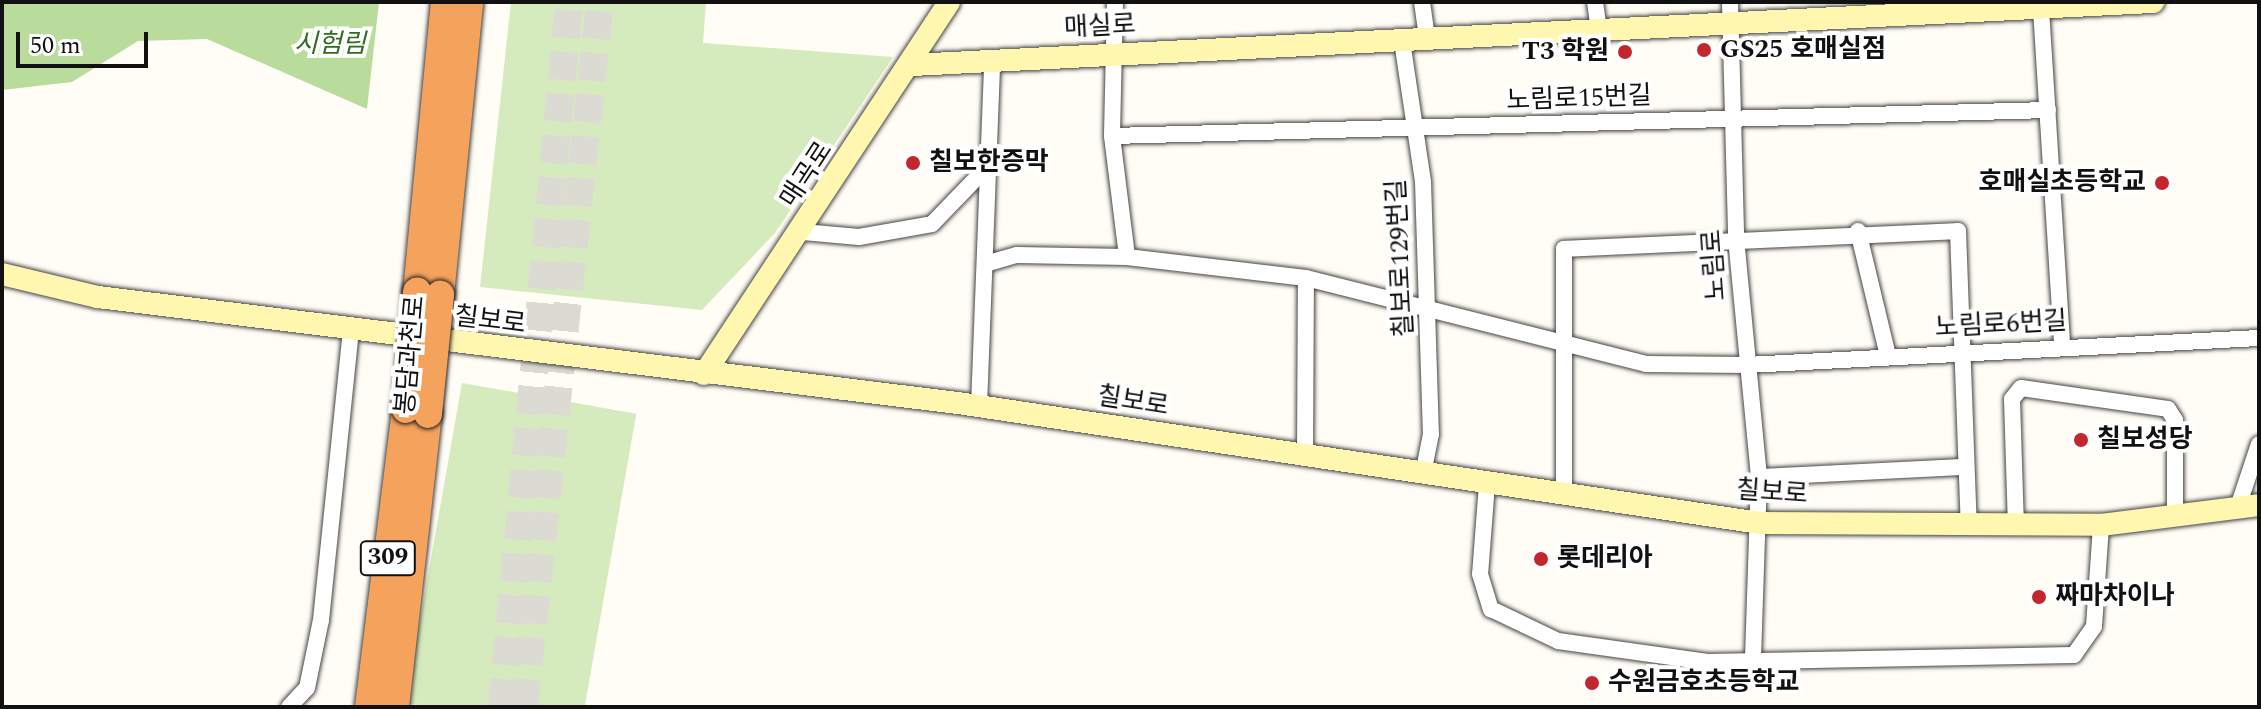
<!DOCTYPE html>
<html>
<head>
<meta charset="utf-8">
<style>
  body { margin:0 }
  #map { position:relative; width:2261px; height:709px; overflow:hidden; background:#fffdf5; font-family:Spectral,"Noto Sans KR",serif }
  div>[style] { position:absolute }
  .green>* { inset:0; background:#d5ebbd; transform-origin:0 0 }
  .forest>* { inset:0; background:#b9dc9c }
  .highway-tunnel>* { height:28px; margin-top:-14px; transform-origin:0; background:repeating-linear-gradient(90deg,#dbdad3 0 28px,transparent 0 42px) }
  .roads { filter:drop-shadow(0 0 2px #444) drop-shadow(0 0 2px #444) }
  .street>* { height:16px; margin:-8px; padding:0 8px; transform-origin:8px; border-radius:8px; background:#fff }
  .secondary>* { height:22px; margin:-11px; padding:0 11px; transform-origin:11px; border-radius:11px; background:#fff6b0 }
  .highway>* { height:28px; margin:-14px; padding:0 14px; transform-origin:14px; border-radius:14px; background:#f5a25d }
  .bridges { filter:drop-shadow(0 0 2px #222) drop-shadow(0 0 2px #222) }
  .highway-bridge>* { height:28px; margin:-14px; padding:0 14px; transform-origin:14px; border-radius:14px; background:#f5a25d }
  .dots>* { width:22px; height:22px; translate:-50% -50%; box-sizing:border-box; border:4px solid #fff; border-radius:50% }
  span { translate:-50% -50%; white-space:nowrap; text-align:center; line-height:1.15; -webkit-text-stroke:8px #fff; paint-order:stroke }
  .shield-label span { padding:2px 6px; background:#fff; border:2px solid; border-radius:6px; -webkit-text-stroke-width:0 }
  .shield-label { font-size:24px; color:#111; font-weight:700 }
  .street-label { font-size:26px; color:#111 }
  .park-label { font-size:26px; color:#2f6b1f; font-style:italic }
  .poi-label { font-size:26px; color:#111; font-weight:700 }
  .left { translate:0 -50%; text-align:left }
  .right { translate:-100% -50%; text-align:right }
  .frame { position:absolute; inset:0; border:4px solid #111; pointer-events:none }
  .scale { position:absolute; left:16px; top:32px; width:132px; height:36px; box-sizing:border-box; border:4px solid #111; border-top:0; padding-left:10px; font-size:24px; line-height:28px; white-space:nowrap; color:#111; -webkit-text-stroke:6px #fff; paint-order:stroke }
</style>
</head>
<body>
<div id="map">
  <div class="green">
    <div style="clip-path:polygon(511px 2px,706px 2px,703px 43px,893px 57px,775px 233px,702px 310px,480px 287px)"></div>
    <div style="left:462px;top:383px;width:177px;height:325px;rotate:10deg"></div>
  </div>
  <div class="forest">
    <div style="clip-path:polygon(2px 2px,379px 2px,367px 109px,207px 39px,138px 41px,72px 82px,2px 90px)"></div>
  </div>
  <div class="highway-tunnel">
    <div style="left:502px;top:707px;width:708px;rotate:-84.57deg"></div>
    <div style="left:524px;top:707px;width:709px;rotate:-83.85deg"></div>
  </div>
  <div class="roads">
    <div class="street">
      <div style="left:1115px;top:2px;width:134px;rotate:91.3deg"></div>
      <div style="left:1112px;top:136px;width:122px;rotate:82.9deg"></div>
      <div style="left:1422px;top:2px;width:37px;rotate:82deg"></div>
      <div style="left:1595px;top:2px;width:29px;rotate:82deg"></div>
      <div style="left:1730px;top:2px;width:236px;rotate:88.5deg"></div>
      <div style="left:1736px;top:238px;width:240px;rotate:84.5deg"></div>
      <div style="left:1759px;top:477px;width:182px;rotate:91.9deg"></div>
      <div style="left:2041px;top:9px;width:337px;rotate:86.4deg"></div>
      <div style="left:1402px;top:41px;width:143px;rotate:81.5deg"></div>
      <div style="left:1423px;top:182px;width:252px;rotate:88.2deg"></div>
      <div style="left:1431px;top:434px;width:41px;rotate:101.3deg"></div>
      <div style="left:1112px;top:136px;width:936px;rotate:-1.59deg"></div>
      <div style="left:1858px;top:231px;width:129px;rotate:76.5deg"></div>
      <div style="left:803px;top:232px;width:56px;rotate:5.1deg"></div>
      <div style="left:859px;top:237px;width:74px;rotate:-10.1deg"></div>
      <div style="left:932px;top:224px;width:81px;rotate:-46deg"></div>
      <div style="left:985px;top:264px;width:33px;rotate:-16deg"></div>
      <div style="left:1017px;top:255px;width:110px;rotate:1deg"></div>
      <div style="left:1127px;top:257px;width:180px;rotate:6.7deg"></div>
      <div style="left:1306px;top:278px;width:351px;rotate:14.2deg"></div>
      <div style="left:1646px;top:364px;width:101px;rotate:0.6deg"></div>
      <div style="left:1747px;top:365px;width:513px;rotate:-3.02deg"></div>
      <div style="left:979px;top:406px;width:345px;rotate:-87.8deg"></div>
      <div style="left:1305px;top:456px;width:178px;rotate:-89.7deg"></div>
      <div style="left:1759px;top:477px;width:205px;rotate:-2.8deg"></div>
      <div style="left:1487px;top:484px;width:90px;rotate:94.4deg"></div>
      <div style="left:1480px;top:574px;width:37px;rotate:73deg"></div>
      <div style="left:1491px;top:609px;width:74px;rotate:25.5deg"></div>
      <div style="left:1558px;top:641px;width:151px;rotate:8deg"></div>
      <div style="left:1708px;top:662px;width:366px;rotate:-1.1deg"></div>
      <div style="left:2074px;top:655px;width:35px;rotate:-55deg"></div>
      <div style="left:2094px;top:626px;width:101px;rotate:-86deg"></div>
      <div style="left:1564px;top:496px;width:247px;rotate:-90deg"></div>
      <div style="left:1564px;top:249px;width:394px;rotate:-2.6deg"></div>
      <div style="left:1958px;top:231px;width:296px;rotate:87.9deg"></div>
      <div style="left:2238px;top:507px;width:66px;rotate:-71.6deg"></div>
      <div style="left:2016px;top:527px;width:128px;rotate:-91.8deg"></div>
      <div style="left:2012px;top:399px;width:14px;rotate:-51deg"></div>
      <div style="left:2021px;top:388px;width:148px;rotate:8.1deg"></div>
      <div style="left:2168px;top:409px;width:13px;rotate:58deg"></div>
      <div style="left:2175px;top:420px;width:96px;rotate:90deg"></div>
      <div style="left:289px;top:707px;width:26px;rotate:-47deg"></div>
      <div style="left:307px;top:688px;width:69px;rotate:-78.4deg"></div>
      <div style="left:321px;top:620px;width:293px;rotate:-84.1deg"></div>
    </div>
    <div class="secondary">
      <div style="left:912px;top:65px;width:1243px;rotate:-2.91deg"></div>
      <div style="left:2px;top:274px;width:99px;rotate:13.5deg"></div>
      <div style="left:98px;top:297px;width:867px;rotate:7.03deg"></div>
      <div style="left:958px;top:403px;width:811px;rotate:8.51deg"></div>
      <div style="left:1760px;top:523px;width:341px;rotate:0.3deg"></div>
      <div style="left:2101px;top:525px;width:159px;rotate:-7.2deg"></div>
      <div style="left:704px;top:374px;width:445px;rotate:-56.6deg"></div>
    </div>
    <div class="highway">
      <div style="left:417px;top:292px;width:291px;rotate:-84.5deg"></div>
      <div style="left:440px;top:295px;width:294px;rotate:-84.3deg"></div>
      <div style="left:369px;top:707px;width:300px;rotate:-82.9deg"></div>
      <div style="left:395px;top:707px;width:295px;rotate:-83.6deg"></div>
    </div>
  </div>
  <div class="bridges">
    <div class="highway-bridge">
      <div style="left:406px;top:409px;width:118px;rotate:-84.6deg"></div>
      <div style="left:428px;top:414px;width:120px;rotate:-84.2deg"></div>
    </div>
  </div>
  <div class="dots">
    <div style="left:1704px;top:50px;background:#c4262e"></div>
    <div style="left:1625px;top:52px;background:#c4262e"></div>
    <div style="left:913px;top:163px;background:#c4262e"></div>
    <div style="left:2162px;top:183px;background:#c4262e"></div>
    <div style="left:2081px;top:440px;background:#c4262e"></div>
    <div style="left:1541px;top:559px;background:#c4262e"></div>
    <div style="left:2039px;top:597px;background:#c4262e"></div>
    <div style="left:1592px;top:683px;background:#c4262e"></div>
  </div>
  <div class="shield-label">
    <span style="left:388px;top:558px">309</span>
  </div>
  <div class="street-label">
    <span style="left:1100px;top:27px;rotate:-3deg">매실로</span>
    <span style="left:1579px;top:99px;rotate:-2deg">노림로15번길</span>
    <span style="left:807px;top:175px;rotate:-57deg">매곡로</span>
    <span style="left:1401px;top:258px;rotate:-93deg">칠보로129번길</span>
    <span style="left:1715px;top:265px;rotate:-94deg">노림로</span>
    <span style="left:490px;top:321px;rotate:7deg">칠보로</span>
    <span style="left:2001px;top:325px;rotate:-3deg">노림로6번길</span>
    <span style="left:411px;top:355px;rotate:-85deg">봉담과천로</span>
    <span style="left:1133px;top:402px;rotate:9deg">칠보로</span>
    <span style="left:1772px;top:493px;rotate:4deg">칠보로</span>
  </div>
  <div class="park-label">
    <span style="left:330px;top:45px">시험림</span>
  </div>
  <div class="poi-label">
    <span class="left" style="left:1720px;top:50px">GS25 호매실점</span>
    <span class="right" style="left:1609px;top:52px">T3 학원</span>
    <span class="left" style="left:929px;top:163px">칠보한증막</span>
    <span class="right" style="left:2146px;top:183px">호매실초등학교</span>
    <span class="left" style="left:2097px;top:440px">칠보성당</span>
    <span class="left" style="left:1557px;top:559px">롯데리아</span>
    <span class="left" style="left:2055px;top:597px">짜마차이나</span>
    <span class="left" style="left:1608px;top:683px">수원금호초등학교</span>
  </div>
  <div class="frame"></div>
  <div class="scale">50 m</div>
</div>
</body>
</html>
